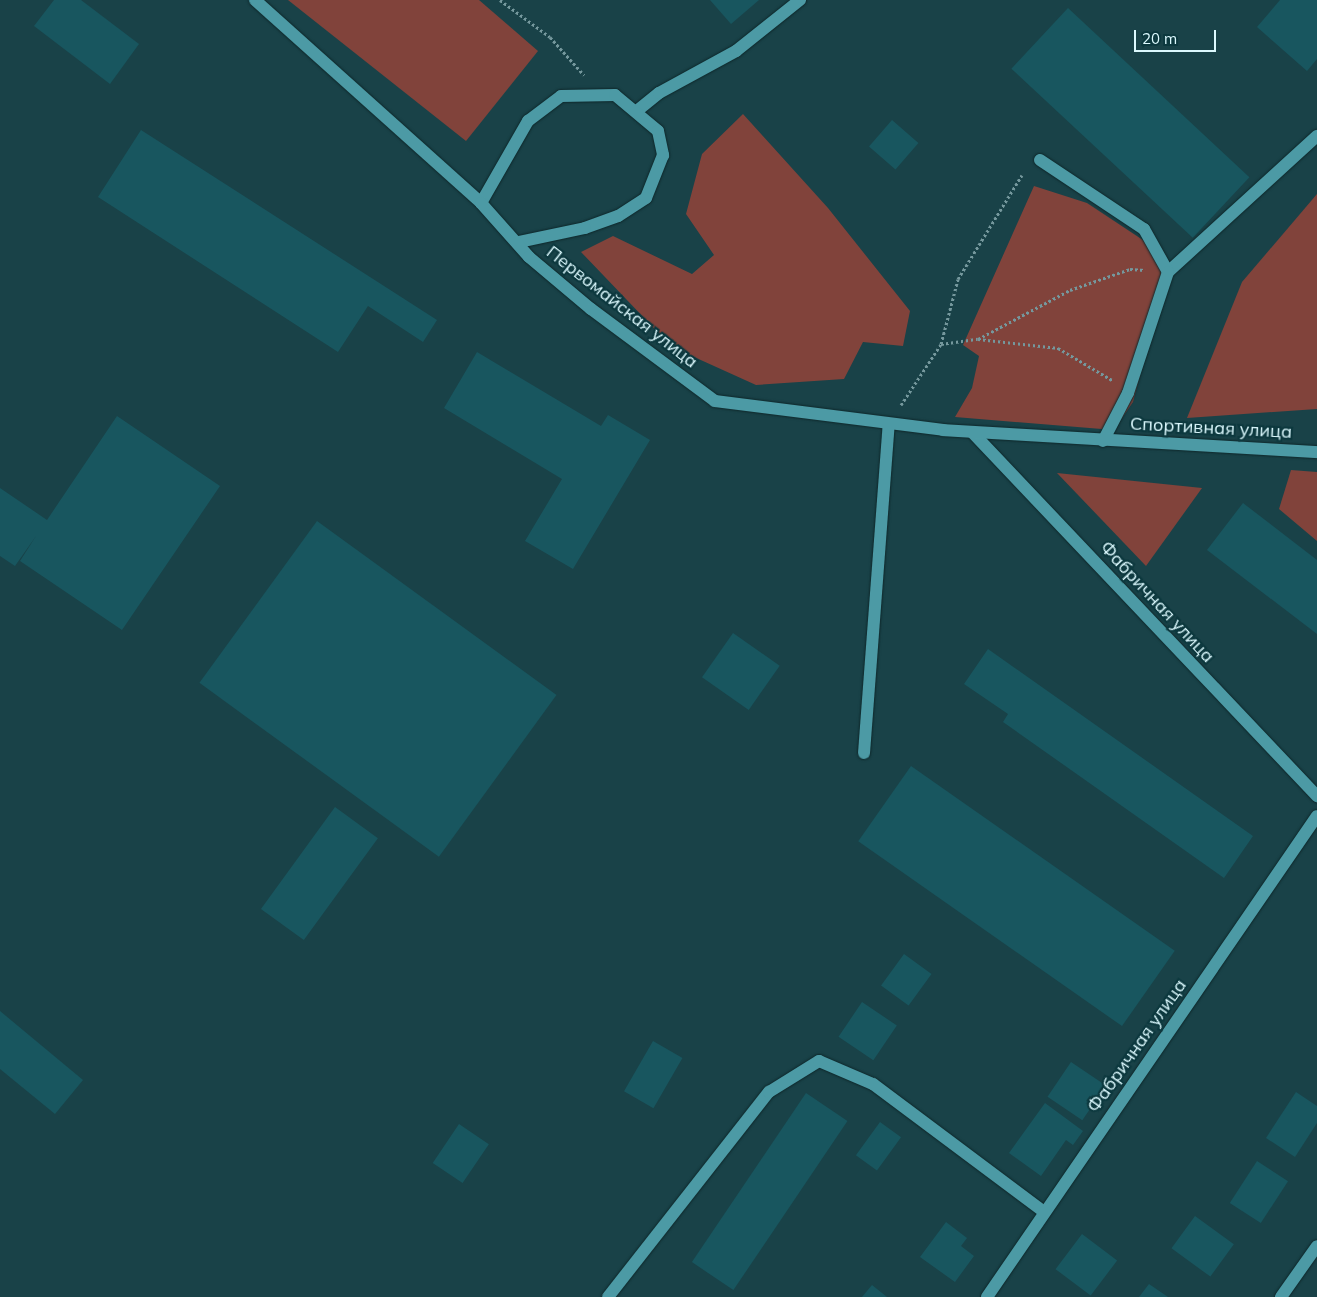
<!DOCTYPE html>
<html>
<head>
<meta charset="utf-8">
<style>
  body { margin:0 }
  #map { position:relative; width:1317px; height:1297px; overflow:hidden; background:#194248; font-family:Mulish,sans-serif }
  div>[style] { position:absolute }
  .green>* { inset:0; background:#81433b }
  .building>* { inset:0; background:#18565f; transform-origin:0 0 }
  .path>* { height:3px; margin-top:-1.5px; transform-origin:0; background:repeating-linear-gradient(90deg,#75989d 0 2.5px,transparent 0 5px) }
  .roads { filter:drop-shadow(0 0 1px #0e272a) drop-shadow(0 0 1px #0e272a) }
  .service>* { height:12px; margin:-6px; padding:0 6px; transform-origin:6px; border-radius:6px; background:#4c9aa5 }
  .minor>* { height:12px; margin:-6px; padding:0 6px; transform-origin:6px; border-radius:6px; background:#4c9aa5 }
  .tertiary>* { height:12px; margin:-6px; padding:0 6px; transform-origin:6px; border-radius:6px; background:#4c9aa5 }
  span { translate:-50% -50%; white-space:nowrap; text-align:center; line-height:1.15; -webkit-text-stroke:4.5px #0c383e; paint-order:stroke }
  .street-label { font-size:18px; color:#dcf9fe }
  .scale { position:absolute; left:1134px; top:30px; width:82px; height:22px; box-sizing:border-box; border:2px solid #dcf9fe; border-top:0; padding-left:6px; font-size:15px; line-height:18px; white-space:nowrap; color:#dcf9fe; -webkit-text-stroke:4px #0c383e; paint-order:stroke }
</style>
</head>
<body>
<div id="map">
  <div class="green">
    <div style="clip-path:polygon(288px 0,479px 0,538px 51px,466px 141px)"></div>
    <div style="clip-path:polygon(743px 114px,828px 208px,910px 311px,903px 346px,863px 342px,844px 379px,756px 385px,672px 347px,581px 252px,613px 236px,692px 274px,714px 255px,686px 214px,702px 154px)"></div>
    <div style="clip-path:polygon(1034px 186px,1087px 203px,1158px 250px,1163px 289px,1133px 402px,1114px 430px,955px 417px,972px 388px,979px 356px,963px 345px)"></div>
    <div style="clip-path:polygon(1317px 194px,1317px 409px,1187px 418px,1242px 282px)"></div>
    <div style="clip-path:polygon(1291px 470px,1317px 472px,1317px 541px,1279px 509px)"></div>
    <div style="clip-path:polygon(1057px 473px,1202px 488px,1146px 566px)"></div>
  </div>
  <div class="building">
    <div style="clip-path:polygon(54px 0,81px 0,139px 44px,110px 84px,34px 26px)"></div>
    <div style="clip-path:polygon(710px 0,759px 0,731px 24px)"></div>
    <div style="clip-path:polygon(1280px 0,1317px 0,1317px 59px,1307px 71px,1257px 27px)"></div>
    <div style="left:1068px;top:8px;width:248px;height:83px;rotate:43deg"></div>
    <div style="left:892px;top:120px;width:35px;height:35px;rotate:41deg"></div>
    <div style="clip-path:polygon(141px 130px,437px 320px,423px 342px,368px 306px,338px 352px,98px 197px)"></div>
    <div style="clip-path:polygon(477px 352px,601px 426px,608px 415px,650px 440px,573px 569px,525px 541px,562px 479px,444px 408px)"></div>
    <div style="clip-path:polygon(117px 416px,220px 486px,122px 630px,20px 561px,36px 536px,15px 566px,0 556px,0 488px,47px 520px)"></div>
    <div style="clip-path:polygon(1243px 503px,1317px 560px,1317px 634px,1207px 550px)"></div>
    <div style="left:317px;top:521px;width:296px;height:200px;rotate:36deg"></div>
    <div style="left:733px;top:633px;width:57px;height:54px;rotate:35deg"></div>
    <div style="clip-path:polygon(988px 649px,1253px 836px,1224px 878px,1003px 722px,1008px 714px,964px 684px)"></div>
    <div style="left:911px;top:766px;width:322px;height:92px;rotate:35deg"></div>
    <div style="left:335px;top:807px;width:53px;height:126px;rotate:36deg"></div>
    <div style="left:904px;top:954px;width:34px;height:39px;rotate:36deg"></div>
    <div style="left:862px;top:1002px;width:42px;height:42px;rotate:34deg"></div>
    <div style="clip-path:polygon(0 1011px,83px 1080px,55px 1114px,0 1069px)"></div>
    <div style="left:653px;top:1041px;width:34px;height:58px;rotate:30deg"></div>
    <div style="left:1071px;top:1062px;width:42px;height:42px;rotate:34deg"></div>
    <div style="clip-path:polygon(1296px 1092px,1317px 1106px,1317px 1123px,1295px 1157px,1266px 1138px)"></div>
    <div style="left:806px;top:1093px;width:50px;height:204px;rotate:34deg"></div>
    <div style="clip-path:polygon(1045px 1103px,1083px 1131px,1073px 1145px,1066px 1140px,1041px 1176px,1009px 1153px)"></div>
    <div style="left:880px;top:1122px;width:26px;height:41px;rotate:36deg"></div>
    <div style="left:459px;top:1124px;width:36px;height:47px;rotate:34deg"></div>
    <div style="left:1257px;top:1161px;width:37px;height:50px;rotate:33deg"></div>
    <div style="left:1195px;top:1216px;width:48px;height:40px;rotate:36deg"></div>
    <div style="clip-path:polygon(946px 1222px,967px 1238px,961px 1246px,974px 1256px,955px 1282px,920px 1257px)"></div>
    <div style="left:1082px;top:1234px;width:44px;height:44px;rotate:37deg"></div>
    <div style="clip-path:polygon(1149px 1284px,1168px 1297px,1139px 1297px)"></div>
    <div style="clip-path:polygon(872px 1285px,887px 1297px,862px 1297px)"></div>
  </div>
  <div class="path">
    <div style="left:500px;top:0;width:62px;rotate:36.5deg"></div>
    <div style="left:550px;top:37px;width:51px;rotate:48.2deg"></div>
    <div style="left:978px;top:339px;width:81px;rotate:6.4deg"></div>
    <div style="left:1058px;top:348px;width:63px;rotate:30.7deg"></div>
    <div style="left:941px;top:344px;width:37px;rotate:-8deg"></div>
    <div style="left:978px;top:339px;width:104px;rotate:-28deg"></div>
    <div style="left:1070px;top:290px;width:64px;rotate:-19.3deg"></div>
    <div style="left:1130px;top:269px;width:15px;rotate:4deg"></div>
    <div style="left:901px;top:405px;width:73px;rotate:-56.7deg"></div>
    <div style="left:941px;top:344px;width:67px;rotate:-75.3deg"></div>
    <div style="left:958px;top:279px;width:122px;rotate:-58.4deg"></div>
  </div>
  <div class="roads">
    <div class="service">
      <div style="left:1168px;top:272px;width:202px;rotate:-42.4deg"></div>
      <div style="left:864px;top:753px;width:330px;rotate:-85.7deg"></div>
      <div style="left:608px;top:1297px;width:261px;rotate:-51.9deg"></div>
      <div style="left:769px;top:1092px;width:59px;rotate:-31.8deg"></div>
      <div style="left:819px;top:1061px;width:59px;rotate:23.1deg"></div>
      <div style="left:873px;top:1084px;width:214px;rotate:36.8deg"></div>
    </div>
    <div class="minor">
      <div style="left:638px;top:110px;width:27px;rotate:-39deg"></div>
      <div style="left:659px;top:93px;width:88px;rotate:-28.6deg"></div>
      <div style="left:736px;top:51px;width:82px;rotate:-38.6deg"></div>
      <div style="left:1040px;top:160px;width:125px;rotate:33.6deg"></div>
      <div style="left:1144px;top:229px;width:49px;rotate:60.8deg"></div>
      <div style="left:1168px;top:272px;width:127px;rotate:108.3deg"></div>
      <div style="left:1128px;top:393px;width:54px;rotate:117.5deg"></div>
      <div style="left:481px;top:203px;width:95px;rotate:-60.2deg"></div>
      <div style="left:528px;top:121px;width:41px;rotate:-37.1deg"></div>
      <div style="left:561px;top:96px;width:54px;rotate:-1.1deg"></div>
      <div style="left:615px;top:95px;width:56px;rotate:39.9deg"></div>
      <div style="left:658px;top:131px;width:25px;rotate:78deg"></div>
      <div style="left:663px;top:155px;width:46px;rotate:111.6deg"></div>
      <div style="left:646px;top:198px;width:33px;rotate:147deg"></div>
      <div style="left:618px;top:216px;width:35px;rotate:160deg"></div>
      <div style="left:585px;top:228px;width:67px;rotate:168deg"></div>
      <div style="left:972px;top:432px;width:502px;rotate:46.54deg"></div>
      <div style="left:987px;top:1297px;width:583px;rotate:-55.55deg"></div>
      <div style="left:1281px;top:1297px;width:62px;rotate:-54.8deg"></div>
    </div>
    <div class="tertiary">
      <div style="left:255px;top:0;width:304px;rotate:41.9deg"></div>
      <div style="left:481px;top:203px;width:72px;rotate:48.4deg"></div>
      <div style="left:529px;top:257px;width:81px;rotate:40deg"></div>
      <div style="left:591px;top:309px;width:154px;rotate:36.6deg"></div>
      <div style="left:715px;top:401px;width:230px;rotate:7.2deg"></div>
      <div style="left:943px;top:430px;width:375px;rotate:3.4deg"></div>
    </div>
  </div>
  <div class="street-label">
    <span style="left:622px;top:307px;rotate:38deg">Первомайская улица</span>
    <span style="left:1211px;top:428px;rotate:3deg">Спортивная улица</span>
    <span style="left:1157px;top:602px;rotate:47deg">Фабричная улица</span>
    <span style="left:1137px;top:1046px;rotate:-55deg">Фабричная улица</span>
  </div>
  <div class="scale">20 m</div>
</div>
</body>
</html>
